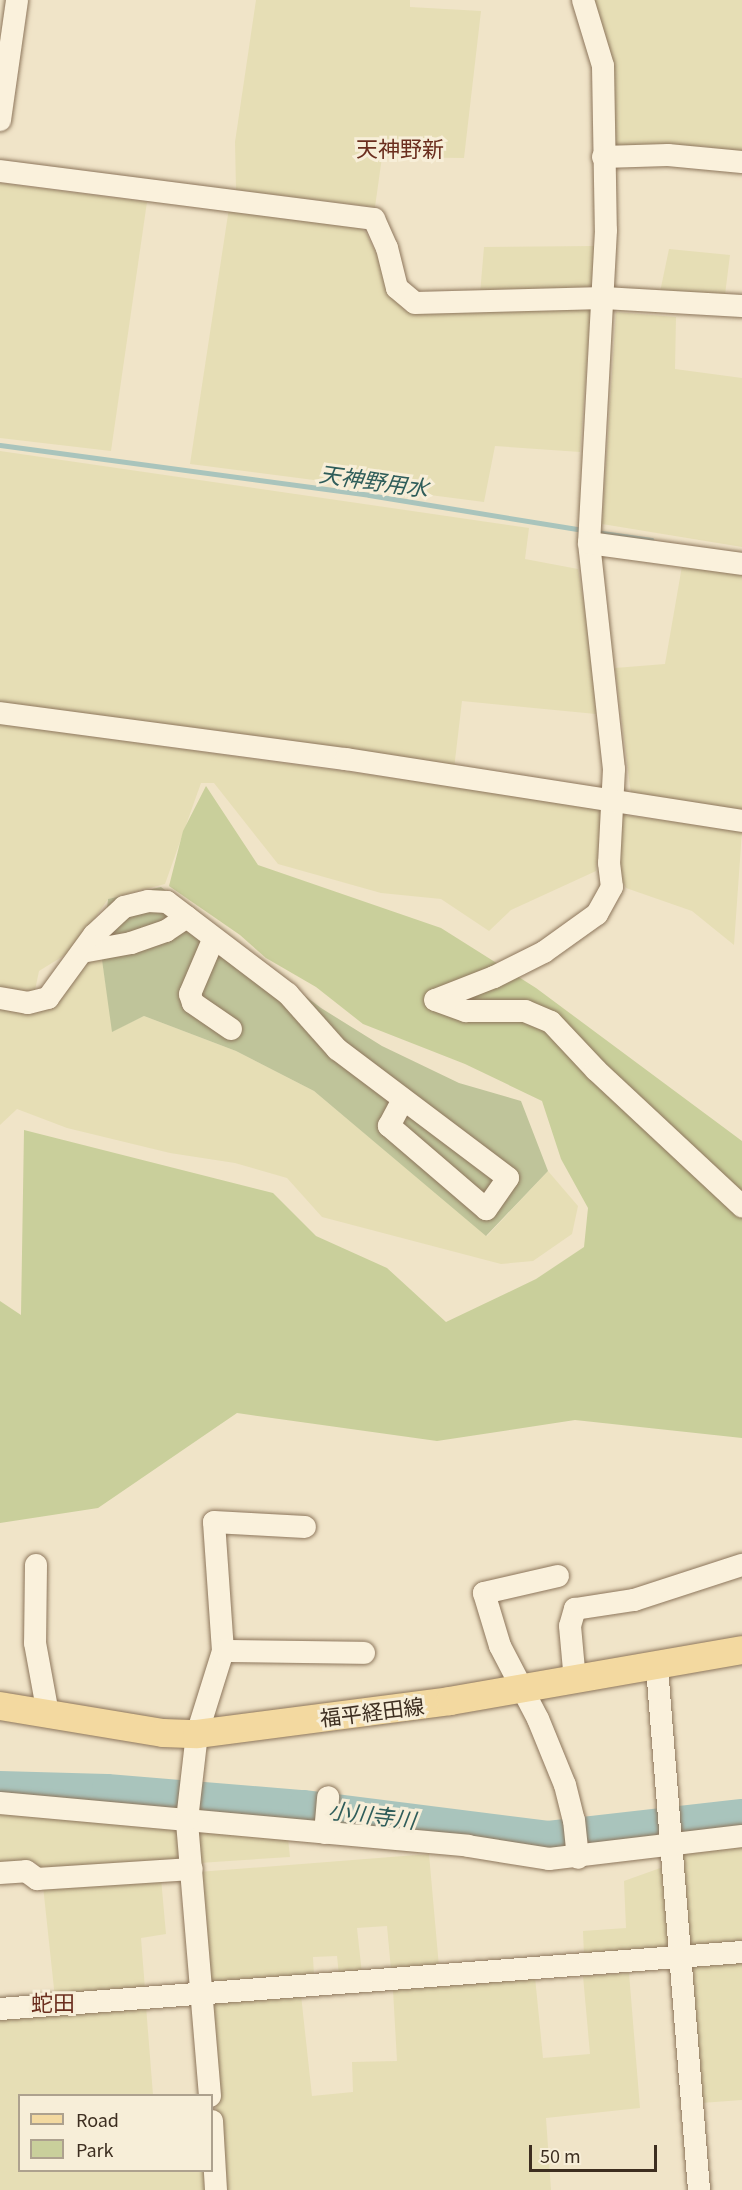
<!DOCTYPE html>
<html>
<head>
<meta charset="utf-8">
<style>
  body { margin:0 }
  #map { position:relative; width:742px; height:2190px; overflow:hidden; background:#f0e4c8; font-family:Georgia,"Noto Sans JP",serif }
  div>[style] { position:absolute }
  .farmland>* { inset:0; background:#e6deb5 }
  .green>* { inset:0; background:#c9cf9b }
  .cemetery>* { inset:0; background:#bfc49a }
  .stream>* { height:5px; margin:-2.5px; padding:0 2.5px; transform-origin:2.5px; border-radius:2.5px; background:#a9c4bc }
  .river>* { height:30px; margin:-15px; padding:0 15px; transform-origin:15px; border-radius:15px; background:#a9c4bc }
  .roads { filter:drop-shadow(0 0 2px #8d765c) drop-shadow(0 0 2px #8d765c) }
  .minor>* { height:22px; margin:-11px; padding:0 11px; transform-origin:11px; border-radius:11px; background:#faf1dc }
  .major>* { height:28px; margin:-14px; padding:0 14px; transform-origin:14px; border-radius:14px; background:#f3d9a0 }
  span { translate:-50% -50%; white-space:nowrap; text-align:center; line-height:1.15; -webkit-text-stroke:6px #f7eed8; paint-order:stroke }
  .street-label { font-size:21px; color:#3d2e20 }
  .neighbourhood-label { font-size:22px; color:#6b2e1e }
  .water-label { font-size:22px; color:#2f5d5a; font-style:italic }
  .legend { position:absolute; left:18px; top:2094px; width:195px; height:78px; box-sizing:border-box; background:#f7eed8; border:2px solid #ada18e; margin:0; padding:8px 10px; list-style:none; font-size:18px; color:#3d2e20 }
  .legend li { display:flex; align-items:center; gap:12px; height:30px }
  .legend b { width:30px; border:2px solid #ada18e }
  .scale { position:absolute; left:529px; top:2145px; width:128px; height:27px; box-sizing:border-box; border:3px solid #3d2e20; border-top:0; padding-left:8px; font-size:18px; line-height:21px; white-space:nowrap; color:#3d2e20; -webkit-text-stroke:4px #f7eed8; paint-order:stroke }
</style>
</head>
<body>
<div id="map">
  <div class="farmland">
    <div style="clip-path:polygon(256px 0,410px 0,410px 7px,481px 11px,464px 158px,382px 157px,375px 207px,236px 190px,235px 142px)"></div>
    <div style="clip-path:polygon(593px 0,742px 0,742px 153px,703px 146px,611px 148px)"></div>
    <div style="clip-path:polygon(0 183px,147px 202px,111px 451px,0 438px)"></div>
    <div style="clip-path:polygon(229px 208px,356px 223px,366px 233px,405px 311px,591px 307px,580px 452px,495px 446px,484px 502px,190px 464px)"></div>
    <div style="clip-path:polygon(595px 246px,594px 286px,480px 294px,484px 247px)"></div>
    <div style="clip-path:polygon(669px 249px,730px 255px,725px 295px,660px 292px)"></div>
    <div style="clip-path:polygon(616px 312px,676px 317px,675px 369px,742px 378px,742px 547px,602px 524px)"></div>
    <div style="clip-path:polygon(0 451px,529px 528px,525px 559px,578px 569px,592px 649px,596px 714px,462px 701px,454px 769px,0 703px)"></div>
    <div style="clip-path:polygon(682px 566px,742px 573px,742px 811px,631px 794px,615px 668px,665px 664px)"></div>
    <div style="clip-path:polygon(0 724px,604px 807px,596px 871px,511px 910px,489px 931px,441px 899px,381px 893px,278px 864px,214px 783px,201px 783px,165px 884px,108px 899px,73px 950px,39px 971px,34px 995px,0 989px)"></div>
    <div style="clip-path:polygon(623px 815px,742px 831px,734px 945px,692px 911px,626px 888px,617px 873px)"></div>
    <div style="clip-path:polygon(88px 957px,102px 960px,113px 1031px,144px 1016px,236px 1051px,314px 1091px,487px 1236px,548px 1171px,578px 1206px,572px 1234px,533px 1261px,501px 1264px,322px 1217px,287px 1178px,235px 1163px,170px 1153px,67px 1128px,17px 1109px,0 1125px,0 1008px,38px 1012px,59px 1001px)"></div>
    <div style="clip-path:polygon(0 1808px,182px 1824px,184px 1862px,42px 1871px,35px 1862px,0 1865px)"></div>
    <div style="clip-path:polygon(197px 1827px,288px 1838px,290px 1857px,199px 1863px)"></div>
    <div style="clip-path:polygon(742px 1841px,742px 1944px,687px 1948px,681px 1850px)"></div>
    <div style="clip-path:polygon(429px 1854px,439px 1967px,391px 1970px,387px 1926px,357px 1928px,362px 1974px,339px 1975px,337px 1956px,313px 1957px,314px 1976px,207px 1987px,198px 1872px)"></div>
    <div style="clip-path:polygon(666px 1866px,675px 1950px,584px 1956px,583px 1931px,626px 1928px,624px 1881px)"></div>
    <div style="clip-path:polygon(161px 1878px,166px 1934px,141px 1938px,145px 1989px,55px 1998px,43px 1886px)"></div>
    <div style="clip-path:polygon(742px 1961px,742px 2100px,701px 2103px,688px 1965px)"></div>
    <div style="clip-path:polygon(629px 1973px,640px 2108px,546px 2118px,551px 2190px,222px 2190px,209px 2002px,301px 1995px,312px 2096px,353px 2092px,352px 2062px,397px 2061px,393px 1990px,535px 1977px,543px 2058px,590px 2054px,583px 1976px)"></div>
    <div style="clip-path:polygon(146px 2006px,153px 2095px,20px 2096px,20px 2170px,207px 2171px,209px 2190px,0 2190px,0 2018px)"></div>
  </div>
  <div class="green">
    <div style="clip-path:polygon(206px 786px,258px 865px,441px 928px,536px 988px,742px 1141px,742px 1438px,575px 1420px,437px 1441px,237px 1413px,98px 1508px,0 1523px,0 1301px,21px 1315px,24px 1130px,273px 1193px,316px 1236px,387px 1268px,446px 1322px,536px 1279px,584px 1247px,588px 1208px,561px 1159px,542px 1101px,465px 1064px,363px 1024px,316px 987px,266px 958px,240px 935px,169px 886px,183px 831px)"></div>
  </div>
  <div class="cemetery">
    <div style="clip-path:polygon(161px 887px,321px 1008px,382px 1046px,459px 1083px,521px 1101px,548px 1171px,486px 1236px,314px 1091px,236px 1051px,144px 1016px,112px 1032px,102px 960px,108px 899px)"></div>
  </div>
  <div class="stream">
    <div style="left:0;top:445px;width:372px;rotate:7.7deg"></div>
    <div style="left:369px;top:495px;width:217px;rotate:9.3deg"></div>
    <div style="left:595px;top:532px;width:57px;rotate:8.1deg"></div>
  </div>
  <div class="river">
    <div style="left:0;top:1786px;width:107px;rotate:1.6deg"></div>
    <div style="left:107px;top:1789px;width:197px;rotate:4.7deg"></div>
    <div style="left:303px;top:1805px;width:247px;rotate:7.2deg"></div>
    <div style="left:548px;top:1836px;width:195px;rotate:-6.5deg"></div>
  </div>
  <div class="roads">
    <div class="minor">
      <div style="left:583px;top:0;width:69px;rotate:73.1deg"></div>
      <div style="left:603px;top:66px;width:164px;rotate:89deg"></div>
      <div style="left:606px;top:230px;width:313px;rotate:93.1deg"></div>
      <div style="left:589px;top:543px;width:227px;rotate:83.7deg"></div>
      <div style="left:614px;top:769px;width:94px;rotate:93deg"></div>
      <div style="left:609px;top:863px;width:24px;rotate:83deg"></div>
      <div style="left:612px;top:887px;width:31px;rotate:119deg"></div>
      <div style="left:597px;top:914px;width:65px;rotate:144.4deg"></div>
      <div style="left:544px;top:952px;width:56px;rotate:153.4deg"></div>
      <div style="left:494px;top:977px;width:63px;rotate:158.7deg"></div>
      <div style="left:435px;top:1000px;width:33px;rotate:20deg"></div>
      <div style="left:466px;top:1011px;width:59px"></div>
      <div style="left:525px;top:1011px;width:28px;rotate:23deg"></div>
      <div style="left:551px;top:1022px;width:66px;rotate:46.8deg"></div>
      <div style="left:596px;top:1070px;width:200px;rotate:43deg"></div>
      <div style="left:0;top:120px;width:121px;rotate:-81.9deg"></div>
      <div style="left:603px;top:157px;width:65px;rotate:-1.8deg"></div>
      <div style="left:668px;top:155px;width:74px;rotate:5.4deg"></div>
      <div style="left:0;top:171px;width:377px;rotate:7.3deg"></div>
      <div style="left:374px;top:219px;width:32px;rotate:66deg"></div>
      <div style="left:387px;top:248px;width:41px;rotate:76deg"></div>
      <div style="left:397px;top:288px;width:23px;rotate:40deg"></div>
      <div style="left:415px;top:303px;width:189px;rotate:-1.5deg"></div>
      <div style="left:604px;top:298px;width:138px;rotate:3.3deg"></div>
      <div style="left:589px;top:543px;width:154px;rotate:7.8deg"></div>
      <div style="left:0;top:713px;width:349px;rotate:7.6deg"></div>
      <div style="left:346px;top:759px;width:401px;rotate:8.9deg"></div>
      <div style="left:213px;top:940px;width:59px;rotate:113.1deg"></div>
      <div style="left:190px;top:994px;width:9px;rotate:72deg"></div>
      <div style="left:193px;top:1003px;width:46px;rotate:34.4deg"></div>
      <div style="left:82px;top:952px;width:50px;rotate:-10.4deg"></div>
      <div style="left:131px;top:943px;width:37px;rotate:-19deg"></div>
      <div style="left:166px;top:931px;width:25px;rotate:-34deg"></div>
      <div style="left:0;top:998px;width:28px;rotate:10deg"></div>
      <div style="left:28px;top:1003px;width:21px;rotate:-14deg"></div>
      <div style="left:48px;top:998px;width:78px;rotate:-53.9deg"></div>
      <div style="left:94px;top:935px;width:41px;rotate:-43deg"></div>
      <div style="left:124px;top:907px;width:25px;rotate:-14deg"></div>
      <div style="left:148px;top:901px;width:19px;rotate:3deg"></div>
      <div style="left:167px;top:902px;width:152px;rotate:37.2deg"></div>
      <div style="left:288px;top:994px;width:74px;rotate:48.3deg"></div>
      <div style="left:337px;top:1049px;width:214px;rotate:37deg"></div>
      <div style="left:508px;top:1178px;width:38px;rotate:125deg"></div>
      <div style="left:486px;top:1209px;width:128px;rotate:-139.4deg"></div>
      <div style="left:389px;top:1126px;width:30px;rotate:-62deg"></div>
      <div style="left:36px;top:1565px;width:78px;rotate:90.7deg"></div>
      <div style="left:35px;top:1643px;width:72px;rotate:79.6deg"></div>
      <div style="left:558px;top:1576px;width:76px;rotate:167.1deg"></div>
      <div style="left:484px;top:1593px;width:55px;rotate:73.2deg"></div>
      <div style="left:500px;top:1646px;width:82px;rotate:62.5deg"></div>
      <div style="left:538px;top:1719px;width:71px;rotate:67.8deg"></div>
      <div style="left:565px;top:1785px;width:36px;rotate:76deg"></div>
      <div style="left:574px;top:1820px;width:38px;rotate:84deg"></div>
      <div style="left:223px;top:1651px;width:129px;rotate:-94deg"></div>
      <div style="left:214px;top:1522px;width:91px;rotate:3.1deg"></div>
      <div style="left:657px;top:1668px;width:524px;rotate:85.4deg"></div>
      <div style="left:575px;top:1681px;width:55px;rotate:-95.2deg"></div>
      <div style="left:570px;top:1626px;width:18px;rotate:-74deg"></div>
      <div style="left:575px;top:1609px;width:60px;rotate:-8.7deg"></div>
      <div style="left:634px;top:1600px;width:114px;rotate:-18deg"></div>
      <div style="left:0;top:1803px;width:470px;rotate:5.2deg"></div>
      <div style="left:468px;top:1846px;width:82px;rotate:9.1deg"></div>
      <div style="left:549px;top:1859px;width:194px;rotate:-6.8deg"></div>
      <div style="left:325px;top:1833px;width:36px;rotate:-85deg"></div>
      <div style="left:0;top:1873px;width:26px;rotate:-4deg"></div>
      <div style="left:26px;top:1871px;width:14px;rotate:36deg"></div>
      <div style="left:37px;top:1879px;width:155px;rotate:-3.7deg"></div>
      <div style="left:0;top:2009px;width:744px;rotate:-4.39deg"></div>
      <div style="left:210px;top:2096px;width:277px;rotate:-94.8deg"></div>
      <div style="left:187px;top:1820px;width:87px;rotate:-83.4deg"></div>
      <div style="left:197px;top:1734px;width:87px;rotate:-72.6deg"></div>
      <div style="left:223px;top:1651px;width:141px;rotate:0.8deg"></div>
      <div style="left:212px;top:2121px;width:69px;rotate:86.7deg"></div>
    </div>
    <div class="major">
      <div style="left:0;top:1706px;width:165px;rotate:9.4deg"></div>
      <div style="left:163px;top:1733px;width:34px;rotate:2deg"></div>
      <div style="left:197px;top:1734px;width:255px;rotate:-7.4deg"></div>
      <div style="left:450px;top:1701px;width:296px;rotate:-9.9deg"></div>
    </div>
  </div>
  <div class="street-label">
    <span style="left:372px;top:1711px;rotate:-7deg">福平経田線</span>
  </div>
  <div class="neighbourhood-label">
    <span style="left:400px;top:148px">天神野新</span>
    <span style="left:53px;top:2002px">蛇田</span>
  </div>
  <div class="water-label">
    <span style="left:374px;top:480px;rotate:8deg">天神野用水</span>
    <span style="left:372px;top:1814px;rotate:7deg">小川寺川</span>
  </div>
  <ul class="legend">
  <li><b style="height:8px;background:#f3d9a0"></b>Road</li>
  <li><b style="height:16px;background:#c9cf9b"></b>Park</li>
  </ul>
  <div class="scale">50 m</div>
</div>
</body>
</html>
